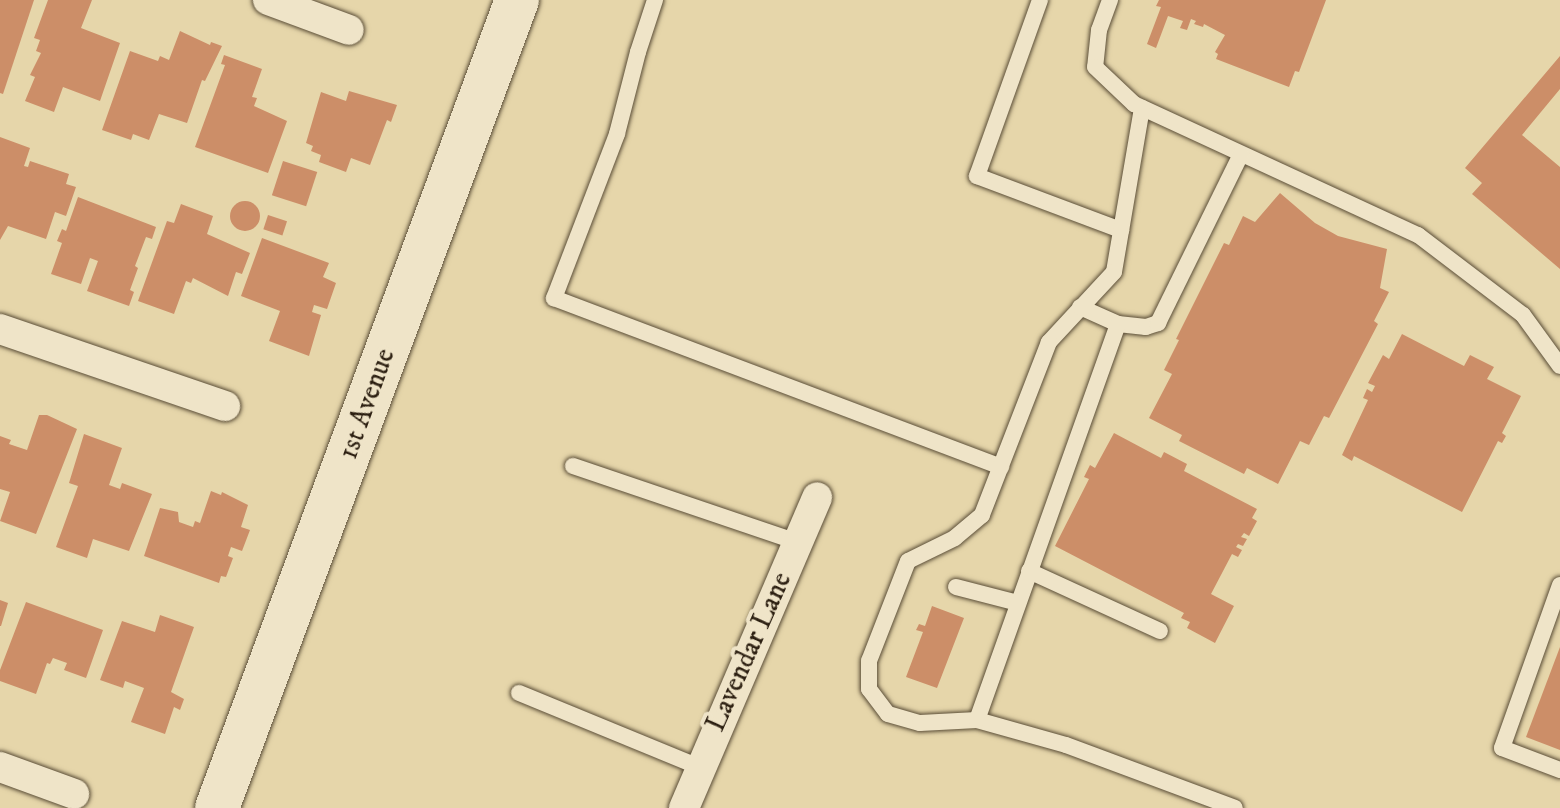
<!DOCTYPE html>
<html>
<head>
<meta charset="utf-8">
<style>
  body { margin:0 }
  #map { position:relative; width:1560px; height:808px; overflow:hidden; background:#e6d6aa; font-family:"IM FELL DW Pica",serif }
  div>[style] { position:absolute }
  .building>* { inset:0; background:#cc8e68; transform-origin:0 0 }
  .round { border-radius:50% }
  .roads { filter:drop-shadow(0 0 2px #5a4d37) drop-shadow(0 0 2px #5a4d37) }
  .service>* { height:16px; margin:-8px; padding:0 8px; transform-origin:8px; border-radius:8px; background:#efe4c8 }
  .minor>* { height:30px; margin:-15px; padding:0 15px; transform-origin:15px; border-radius:15px; background:#efe4c8 }
  .secondary>* { height:44px; margin:-22px; padding:0 22px; transform-origin:22px; border-radius:22px; background:#efe4c8 }
  span { translate:-50% -50%; white-space:nowrap; text-align:center; line-height:1.15; -webkit-text-stroke:8px #efe4c8; paint-order:stroke }
  .street-label { font-size:28px; color:#2c1f11 }
</style>
</head>
<body>
<div id="map">
  <div class="building">
    <div style="clip-path:polygon(0 0,34px 0,3px 94px,0 93px)"></div>
    <div style="clip-path:polygon(48px 0,92px 0,81px 28px,120px 43px,100px 101px,63px 87px,54px 112px,25px 101px,35px 77px,30px 75px,41px 53px,36px 51px,40px 40px,34px 38px)"></div>
    <div style="clip-path:polygon(1159px 0,1326px 0,1299px 72px,1295px 71px,1289px 87px,1216px 59px,1218px 54px,1215px 52px,1225px 35px,1204px 24px,1203px 27px,1194px 24px,1196px 21px,1191px 19px,1187px 30px,1180px 28px,1183px 21px,1168px 16px,1156px 48px,1147px 44px,1161px 7px,1156px 6px)"></div>
    <div style="clip-path:polygon(180px 31px,210px 45px,211px 42px,222px 46px,205px 81px,202px 80px,187px 123px,159px 114px,149px 140px,133px 134px,131px 140px,102px 130px,130px 51px,158px 61px,160px 56px,169px 60px)"></div>
    <div style="clip-path:polygon(224px 55px,262px 69px,252px 97px,257px 98px,254px 106px,287px 121px,268px 173px,195px 147px,225px 65px,221px 64px)"></div>
    <div style="clip-path:polygon(1560px 56px,1560px 89px,1522px 135px,1560px 167px,1560px 269px,1472px 194px,1482px 183px,1465px 168px)"></div>
    <div style="clip-path:polygon(349px 91px,397px 105px,391px 122px,387px 120px,370px 165px,351px 158px,346px 172px,319px 162px,321px 155px,311px 151px,313px 146px,306px 143px,321px 92px,346px 101px)"></div>
    <div style="clip-path:polygon(0 137px,30px 148px,24px 166px,28px 167px,30px 161px,69px 174px,66px 184px,76px 187px,66px 216px,55px 212px,46px 239px,8px 226px,0 240px)"></div>
    <div style="left:283px;top:161px;width:36px;height:36px;rotate:18deg"></div>
    <div style="clip-path:polygon(1280px 193px,1315px 223px,1338px 236px,1387px 249px,1380px 288px,1389px 292px,1374px 321px,1378px 324px,1329px 418px,1324px 416px,1309px 445px,1300px 441px,1278px 484px,1247px 468px,1244px 474px,1179px 441px,1182px 435px,1149px 418px,1172px 374px,1164px 370px,1179px 340px,1176px 339px,1224px 243px,1229px 245px,1243px 216px,1255px 222px)"></div>
    <div style="clip-path:polygon(78px 197px,156px 227px,152px 239px,146px 237px,135px 266px,138px 268px,130px 290px,134px 292px,129px 306px,87px 291px,98px 261px,90px 258px,81px 284px,51px 274px,62px 243px,57px 241px,62px 229px,66px 231px)"></div>
    <div class="round" style="left:230px;top:201px;width:30px;height:30px"></div>
    <div style="clip-path:polygon(181px 204px,213px 216px,207px 234px,250px 253px,242px 274px,236px 272px,228px 296px,193px 278px,191px 283px,186px 281px,174px 314px,138px 301px,167px 221px,174px 223px)"></div>
    <div style="left:268px;top:215px;width:20px;height:15px;rotate:18deg"></div>
    <div style="clip-path:polygon(262px 238px,329px 263px,323px 277px,336px 283px,327px 309px,314px 305px,312px 312px,321px 315px,309px 356px,269px 341px,280px 311px,241px 296px)"></div>
    <div style="clip-path:polygon(1402px 334px,1464px 366px,1470px 355px,1494px 367px,1487px 379px,1521px 396px,1502px 433px,1506px 436px,1502px 443px,1498px 441px,1462px 512px,1354px 456px,1352px 461px,1342px 455px,1368px 400px,1363px 398px,1367px 389px,1372px 392px,1375px 386px,1368px 383px,1383px 355px,1389px 359px)"></div>
    <div style="clip-path:polygon(39px 415px,47px 415px,77px 429px,36px 534px,0 521px,10px 492px,0 489px,0 436px,11px 440px,9px 444px,27px 450px)"></div>
    <div style="clip-path:polygon(1114px 433px,1161px 458px,1164px 452px,1187px 464px,1184px 471px,1257px 509px,1252px 518px,1257px 521px,1249px 536px,1244px 533px,1241px 537px,1247px 539px,1243px 546px,1238px 544px,1236px 547px,1242px 550px,1238px 557px,1232px 554px,1211px 594px,1234px 606px,1215px 643px,1187px 628px,1190px 622px,1181px 618px,1184px 613px,1055px 546px,1089px 479px,1084px 477px,1090px 465px,1095px 468px)"></div>
    <div style="clip-path:polygon(84px 434px,122px 448px,109px 485px,120px 489px,122px 483px,152px 494px,129px 551px,93px 539px,87px 558px,56px 547px,78px 486px,69px 483px)"></div>
    <div style="clip-path:polygon(211px 491px,221px 495px,222px 492px,248px 505px,241px 527px,250px 530px,242px 551px,231px 547px,228px 556px,233px 558px,226px 577px,221px 576px,219px 583px,144px 556px,160px 508px,178px 512px,179px 522px,193px 527px,195px 521px,200px 523px)"></div>
    <div style="clip-path:polygon(0 600px,8px 603px,1px 626px,0 626px)"></div>
    <div style="clip-path:polygon(26px 602px,103px 630px,86px 678px,64px 670px,67px 663px,53px 658px,50px 664px,47px 663px,36px 694px,0 681px,0 670px)"></div>
    <div style="clip-path:polygon(932px 606px,964px 618px,937px 688px,906px 677px,923px 632px,916px 630px,919px 624px,925px 626px)"></div>
    <div style="clip-path:polygon(160px 615px,194px 627px,171px 692px,184px 699px,180px 710px,174px 707px,165px 734px,131px 722px,144px 688px,125px 681px,123px 688px,100px 680px,122px 621px,155px 632px)"></div>
    <div style="clip-path:polygon(1560px 647px,1560px 750px,1526px 737px)"></div>
  </div>
  <div class="roads">
    <div class="service">
      <div style="left:655px;top:0;width:55px;rotate:108.1deg"></div>
      <div style="left:638px;top:52px;width:85px;rotate:104.4deg"></div>
      <div style="left:617px;top:134px;width:176px;rotate:111deg"></div>
      <div style="left:554px;top:298px;width:478px;rotate:20.7deg"></div>
      <div style="left:1040px;top:0;width:187px;rotate:109.7deg"></div>
      <div style="left:977px;top:176px;width:154px;rotate:20.6deg"></div>
      <div style="left:1110px;top:0;width:32px;rotate:110deg"></div>
      <div style="left:1099px;top:30px;width:37px;rotate:96deg"></div>
      <div style="left:1095px;top:67px;width:54px;rotate:43.5deg"></div>
      <div style="left:1134px;top:104px;width:313px;rotate:24.8deg"></div>
      <div style="left:1418px;top:235px;width:132px;rotate:37.3deg"></div>
      <div style="left:1523px;top:315px;width:63px;rotate:54deg"></div>
      <div style="left:1142px;top:108px;width:166px;rotate:99.7deg"></div>
      <div style="left:1114px;top:272px;width:96px;rotate:132.9deg"></div>
      <div style="left:1049px;top:342px;width:186px;rotate:111.2deg"></div>
      <div style="left:982px;top:515px;width:35px;rotate:140deg"></div>
      <div style="left:955px;top:538px;width:52px;rotate:153.9deg"></div>
      <div style="left:908px;top:561px;width:107px;rotate:111.3deg"></div>
      <div style="left:869px;top:661px;width:28px;rotate:90deg"></div>
      <div style="left:869px;top:689px;width:31px;rotate:53deg"></div>
      <div style="left:888px;top:714px;width:33px;rotate:16deg"></div>
      <div style="left:920px;top:723px;width:57px;rotate:-3deg"></div>
      <div style="left:977px;top:720px;width:92px;rotate:15.7deg"></div>
      <div style="left:1066px;top:745px;width:180px;rotate:20.4deg"></div>
      <div style="left:1080px;top:307px;width:42px;rotate:24.1deg"></div>
      <div style="left:1118px;top:324px;width:28px;rotate:6deg"></div>
      <div style="left:1146px;top:327px;width:13px;rotate:-18deg"></div>
      <div style="left:1158px;top:323px;width:188px;rotate:-63.8deg"></div>
      <div style="left:573px;top:466px;width:237px;rotate:18.7deg"></div>
      <div style="left:1029px;top:571px;width:144px;rotate:24.6deg"></div>
      <div style="left:1560px;top:585px;width:173px;rotate:109.6deg"></div>
      <div style="left:1502px;top:748px;width:62px;rotate:20.8deg"></div>
      <div style="left:956px;top:587px;width:64px;rotate:14.5deg"></div>
      <div style="left:519px;top:693px;width:195px;rotate:22.3deg"></div>
      <div style="left:977px;top:720px;width:420px;rotate:-70.4deg"></div>
    </div>
    <div class="minor">
      <div style="left:268px;top:0;width:86px;rotate:20.3deg"></div>
      <div style="left:0;top:329px;width:238px;rotate:18.9deg"></div>
      <div style="left:0;top:767px;width:79px;rotate:20deg"></div>
      <div style="left:684px;top:808px;width:338px;rotate:-66.8deg"></div>
    </div>
    <div class="secondary">
      <div style="left:217px;top:808px;width:862px;rotate:-69.63deg"></div>
    </div>
  </div>
  <div class="street-label">
    <span style="left:367px;top:404px;rotate:-70deg">1st Avenue</span>
    <span style="left:749px;top:652px;rotate:-66deg">Lavendar Lane</span>
  </div>
</div>
</body>
</html>
